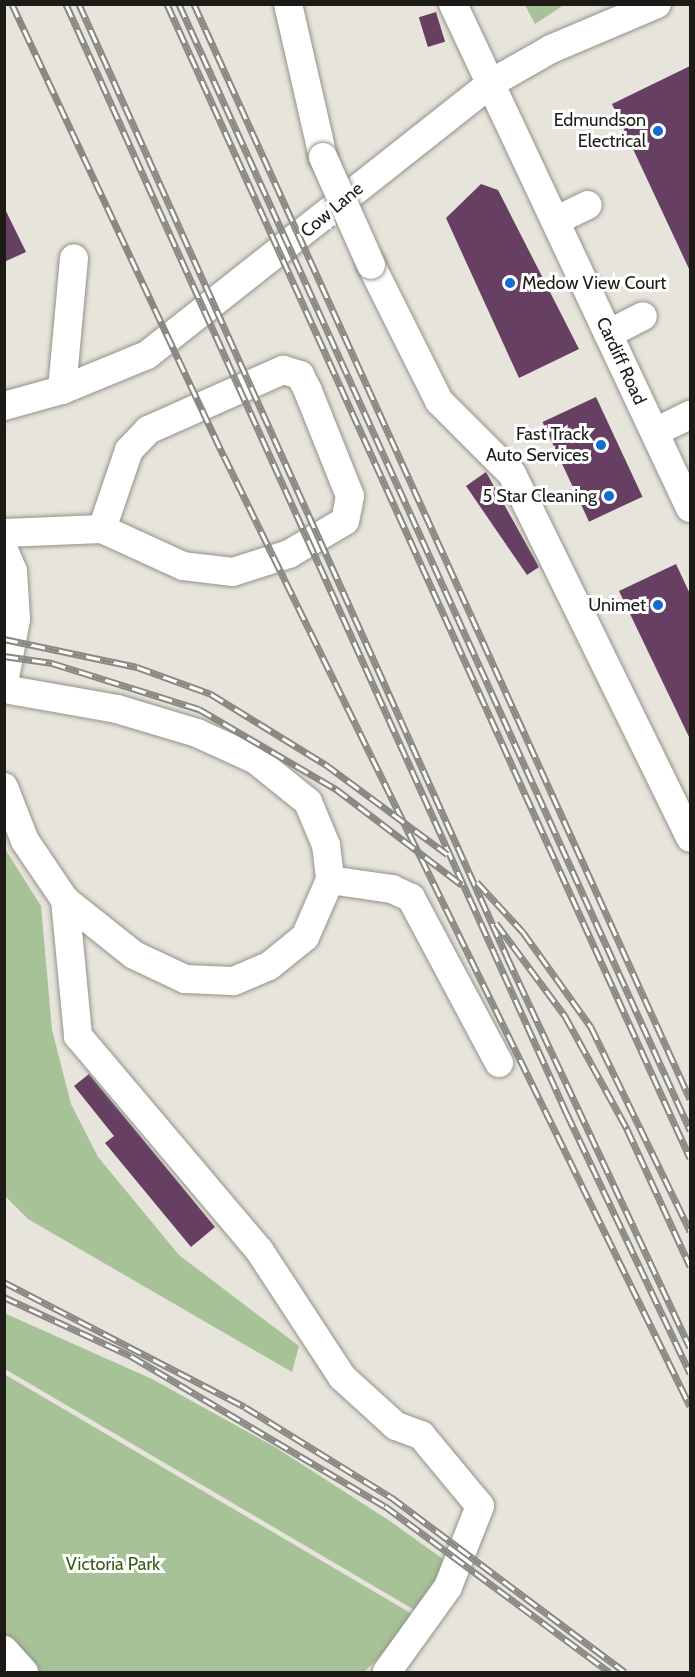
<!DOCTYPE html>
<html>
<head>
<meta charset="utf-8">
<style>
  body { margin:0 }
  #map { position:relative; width:695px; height:1677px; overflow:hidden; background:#e6e4db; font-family:Cabin,sans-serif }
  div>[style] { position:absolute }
  .green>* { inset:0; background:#a8c297 }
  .building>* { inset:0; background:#663f62; transform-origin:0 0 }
  .roads { filter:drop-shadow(0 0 2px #939289) drop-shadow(0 0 2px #939289) }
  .minor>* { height:28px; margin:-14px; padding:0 14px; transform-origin:14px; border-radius:14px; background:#fff }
  .rail>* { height:7px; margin-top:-3.5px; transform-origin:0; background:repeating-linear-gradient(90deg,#fff 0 14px,#8a8882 0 28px); box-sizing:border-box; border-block:2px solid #8a8882 }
  .bridges { filter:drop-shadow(0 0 2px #939289) drop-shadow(0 0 2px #939289) }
  .minor-bridge>* { height:28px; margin:-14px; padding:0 14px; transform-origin:14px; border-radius:14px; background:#fff }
  .dots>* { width:16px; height:16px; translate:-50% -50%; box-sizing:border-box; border:3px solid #fff; border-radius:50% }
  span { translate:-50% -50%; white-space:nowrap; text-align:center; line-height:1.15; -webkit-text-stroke:6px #fff; paint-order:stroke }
  .poi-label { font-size:18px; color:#1c1b18 }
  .right { translate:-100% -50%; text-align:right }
  .left { translate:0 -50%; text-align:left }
  .street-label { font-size:18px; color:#1c1b18 }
  .park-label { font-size:18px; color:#385c16 }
  .frame { position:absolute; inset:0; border:6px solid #1c1b18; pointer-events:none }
</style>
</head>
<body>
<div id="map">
  <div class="green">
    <div style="clip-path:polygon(525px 5px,564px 5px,535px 24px)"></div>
    <div style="clip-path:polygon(5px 849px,41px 906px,52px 1030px,71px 1104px,98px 1157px,179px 1255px,299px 1346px,292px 1372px,28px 1219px,5px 1196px)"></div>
    <div style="clip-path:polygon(4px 1313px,152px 1379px,275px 1447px,390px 1521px,447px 1562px,423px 1615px,5px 1369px)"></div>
    <div style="clip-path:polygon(4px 1374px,419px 1618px,364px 1672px,17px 1672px,4px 1658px)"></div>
  </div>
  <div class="building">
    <div style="left:436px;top:12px;width:31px;height:18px;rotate:73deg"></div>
    <div style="clip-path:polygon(690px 66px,690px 271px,612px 104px)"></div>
    <div style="clip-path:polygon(481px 184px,498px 190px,579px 349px,519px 378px,446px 218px)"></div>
    <div style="clip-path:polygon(4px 207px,26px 252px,4px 262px)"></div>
    <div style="left:596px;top:397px;width:110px;height:59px;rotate:65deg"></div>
    <div style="clip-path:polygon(486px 472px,539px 567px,527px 575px,466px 486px)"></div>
    <div style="clip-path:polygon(676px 564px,690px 594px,690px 739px,619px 591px)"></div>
    <div style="clip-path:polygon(89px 1074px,215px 1227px,191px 1247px,105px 1143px,114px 1136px,74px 1086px)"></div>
  </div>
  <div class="roads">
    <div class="minor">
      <div style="left:288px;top:4px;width:157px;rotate:77.1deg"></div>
      <div style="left:453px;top:4px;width:557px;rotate:64.82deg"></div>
      <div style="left:557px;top:220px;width:34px;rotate:-26deg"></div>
      <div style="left:371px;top:265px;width:152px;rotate:63.4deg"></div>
      <div style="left:439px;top:401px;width:103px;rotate:45deg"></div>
      <div style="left:512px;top:474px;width:405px;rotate:63.9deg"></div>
      <div style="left:608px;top:334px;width:39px;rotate:-27deg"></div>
      <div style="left:283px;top:370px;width:18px;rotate:16deg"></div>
      <div style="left:300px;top:375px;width:18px;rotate:63deg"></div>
      <div style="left:308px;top:391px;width:113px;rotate:68.2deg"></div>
      <div style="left:350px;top:496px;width:25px;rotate:101deg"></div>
      <div style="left:345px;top:521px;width:65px;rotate:149.5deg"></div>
      <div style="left:289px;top:554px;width:59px;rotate:162.2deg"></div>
      <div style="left:233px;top:572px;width:50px;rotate:-173.2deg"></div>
      <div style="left:183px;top:566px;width:89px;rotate:-155.4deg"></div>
      <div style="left:102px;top:529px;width:83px;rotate:-71.1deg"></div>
      <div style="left:129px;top:450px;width:28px;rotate:-46deg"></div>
      <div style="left:148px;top:430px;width:148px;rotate:-24deg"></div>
      <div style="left:62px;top:390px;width:132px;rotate:-84.8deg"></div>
      <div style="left:4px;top:406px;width:60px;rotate:-15.4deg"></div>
      <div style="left:62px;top:390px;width:92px;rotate:-22.4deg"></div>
      <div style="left:147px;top:355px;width:441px;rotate:-38.3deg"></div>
      <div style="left:493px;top:82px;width:67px;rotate:-29.6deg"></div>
      <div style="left:551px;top:49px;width:115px;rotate:-23deg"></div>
      <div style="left:655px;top:432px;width:39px;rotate:-26deg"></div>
      <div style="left:4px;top:533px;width:98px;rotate:-2.3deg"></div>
      <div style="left:4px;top:550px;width:23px;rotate:67deg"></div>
      <div style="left:13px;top:571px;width:48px;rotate:86.4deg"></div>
      <div style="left:16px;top:619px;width:65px;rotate:100.6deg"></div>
      <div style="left:4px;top:689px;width:115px;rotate:10deg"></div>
      <div style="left:117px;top:709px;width:84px;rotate:16.7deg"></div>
      <div style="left:197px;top:733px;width:65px;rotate:24.6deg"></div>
      <div style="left:256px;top:760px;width:67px;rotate:38.9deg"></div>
      <div style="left:308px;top:802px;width:47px;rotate:67.3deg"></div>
      <div style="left:326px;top:845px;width:35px;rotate:83deg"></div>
      <div style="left:330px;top:880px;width:62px;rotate:113.7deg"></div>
      <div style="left:305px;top:937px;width:46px;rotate:141.1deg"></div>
      <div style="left:269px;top:966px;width:39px;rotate:157deg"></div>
      <div style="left:233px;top:981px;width:48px;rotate:-177.6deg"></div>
      <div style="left:185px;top:979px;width:56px;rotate:-154.8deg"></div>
      <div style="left:134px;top:955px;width:88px;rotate:-141.4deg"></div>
      <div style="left:65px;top:900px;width:71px;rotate:-124.1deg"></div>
      <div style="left:25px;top:841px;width:58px;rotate:-111.3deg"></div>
      <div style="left:330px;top:880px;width:63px;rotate:8.3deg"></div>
      <div style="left:392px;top:889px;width:21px;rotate:25deg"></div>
      <div style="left:411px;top:898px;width:187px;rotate:61.9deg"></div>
      <div style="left:65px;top:900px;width:137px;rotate:84.5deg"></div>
      <div style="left:78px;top:1036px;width:280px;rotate:49.8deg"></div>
      <div style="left:259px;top:1250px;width:152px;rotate:56.8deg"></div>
      <div style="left:342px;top:1377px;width:73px;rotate:42.2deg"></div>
      <div style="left:396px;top:1426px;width:27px;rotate:20deg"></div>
      <div style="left:421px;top:1435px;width:92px;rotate:50.3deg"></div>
      <div style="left:480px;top:1506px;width:87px;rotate:111.6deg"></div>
      <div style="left:448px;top:1587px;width:105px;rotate:125.7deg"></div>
      <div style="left:4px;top:1650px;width:30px;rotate:48deg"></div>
    </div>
  </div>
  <div class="rail">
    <div style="left:12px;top:4px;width:499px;rotate:64.9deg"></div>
    <div style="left:224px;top:456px;width:1058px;rotate:63.87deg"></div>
    <div style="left:66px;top:4px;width:1218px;rotate:65.71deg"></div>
    <div style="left:567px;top:1114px;width:287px;rotate:64.6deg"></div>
    <div style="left:79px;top:4px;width:1045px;rotate:65.81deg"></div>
    <div style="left:507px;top:957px;width:431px;rotate:64.9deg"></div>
    <div style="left:167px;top:4px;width:1267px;rotate:65.62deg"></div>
    <div style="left:179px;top:4px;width:1237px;rotate:65.59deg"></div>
    <div style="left:194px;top:4px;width:1202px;rotate:65.63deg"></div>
    <div style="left:4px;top:639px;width:136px;rotate:11.9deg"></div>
    <div style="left:137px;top:667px;width:79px;rotate:20deg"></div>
    <div style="left:211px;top:694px;width:134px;rotate:31.6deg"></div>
    <div style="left:325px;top:764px;width:152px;rotate:36.4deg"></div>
    <div style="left:4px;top:656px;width:49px;rotate:8.3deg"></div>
    <div style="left:52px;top:663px;width:154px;rotate:17.4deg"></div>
    <div style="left:199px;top:709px;width:159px;rotate:30.3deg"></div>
    <div style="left:336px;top:789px;width:158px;rotate:37.3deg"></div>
    <div style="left:477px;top:882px;width:68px;rotate:47.4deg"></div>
    <div style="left:523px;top:932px;width:117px;rotate:54.4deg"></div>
    <div style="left:591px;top:1027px;width:227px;rotate:64.1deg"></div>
    <div style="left:496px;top:923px;width:116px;rotate:53.4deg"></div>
    <div style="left:565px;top:1016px;width:129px;rotate:61.2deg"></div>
    <div style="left:627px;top:1129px;width:151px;rotate:65.3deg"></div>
    <div style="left:4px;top:1282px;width:271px;rotate:27.4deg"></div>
    <div style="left:245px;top:1407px;width:172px;rotate:31.7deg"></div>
    <div style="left:391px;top:1497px;width:292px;rotate:36.8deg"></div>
    <div style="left:4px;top:1297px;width:140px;rotate:24.9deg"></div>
    <div style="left:131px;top:1356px;width:295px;rotate:30.6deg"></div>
    <div style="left:385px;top:1506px;width:279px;rotate:36.5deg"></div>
  </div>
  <div class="bridges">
    <div class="minor-bridge">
      <div style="left:323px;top:157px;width:118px;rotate:66deg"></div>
    </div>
  </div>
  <div class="dots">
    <div style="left:658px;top:131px;background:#106cd5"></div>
    <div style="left:510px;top:283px;background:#106cd5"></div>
    <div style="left:601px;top:445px;background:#106cd5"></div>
    <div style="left:609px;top:496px;background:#106cd5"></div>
    <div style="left:658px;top:605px;background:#106cd5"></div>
  </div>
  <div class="poi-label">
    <span class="right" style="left:646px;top:131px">Edmundson<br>Electrical</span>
    <span class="left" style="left:522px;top:283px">Medow View Court</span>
    <span class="right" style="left:589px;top:445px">Fast Track<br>Auto Services</span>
    <span class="right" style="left:597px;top:496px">5 Star Cleaning</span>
    <span class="right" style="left:646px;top:605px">Unimet</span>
  </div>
  <div class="street-label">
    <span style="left:332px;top:210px;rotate:-40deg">Cow Lane</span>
    <span style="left:621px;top:361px;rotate:65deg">Cardiff Road</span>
  </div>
  <div class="park-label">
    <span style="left:113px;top:1564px">Victoria Park</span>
  </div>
  <div class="frame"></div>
</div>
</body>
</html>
